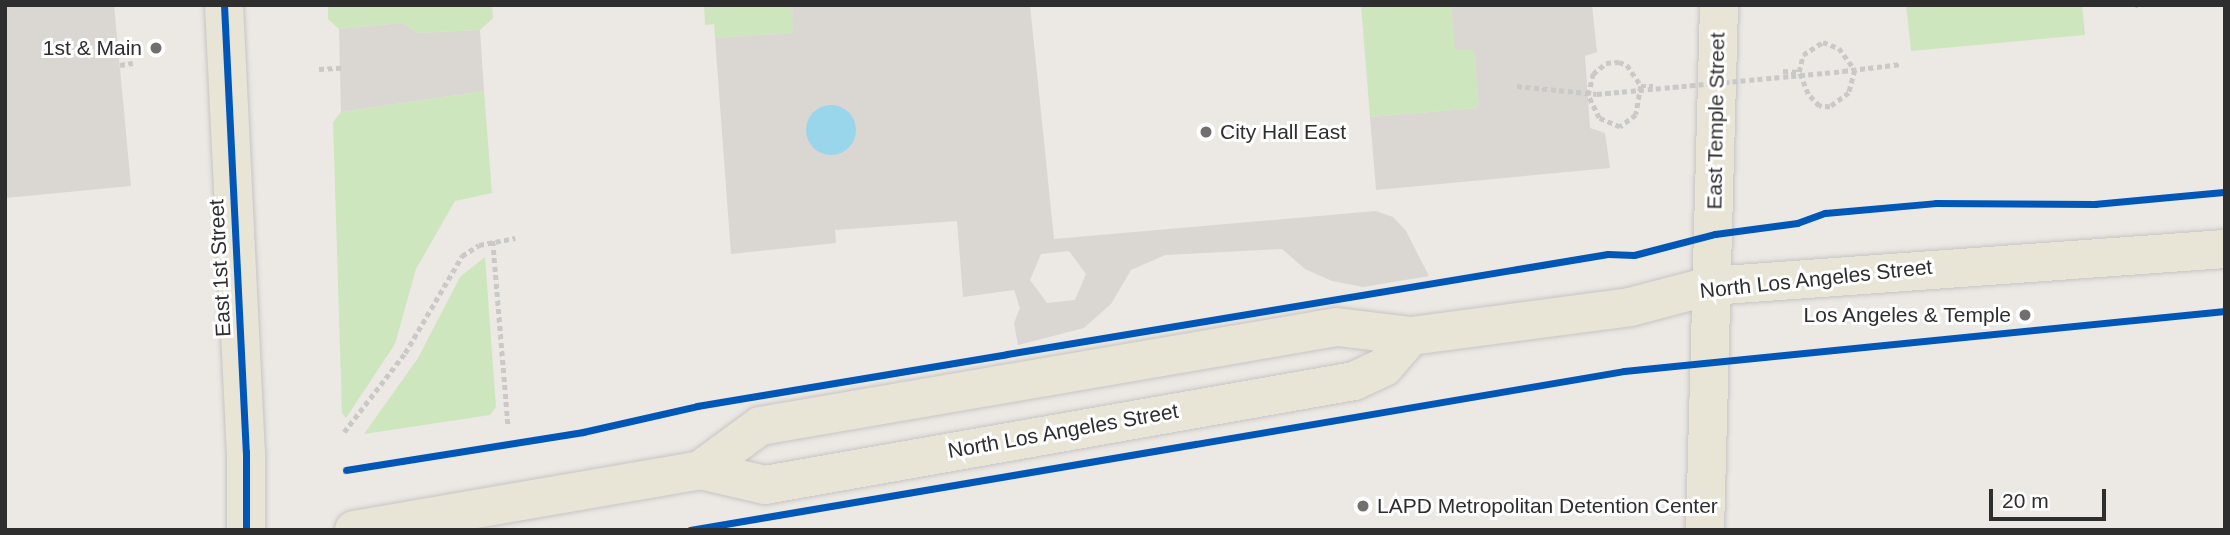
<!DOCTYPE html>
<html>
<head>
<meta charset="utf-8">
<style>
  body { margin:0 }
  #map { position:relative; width:2230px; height:535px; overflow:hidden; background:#ece8e4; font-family:Helvetica,sans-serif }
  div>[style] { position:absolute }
  .green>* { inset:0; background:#cee6be }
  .plaza>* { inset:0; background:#dad6d2 }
  .water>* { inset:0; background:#99d6ec }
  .round { border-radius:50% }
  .path>* { height:4.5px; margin-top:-2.25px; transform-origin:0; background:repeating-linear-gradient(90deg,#c9c9c8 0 5px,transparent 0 8.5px) }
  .roads { filter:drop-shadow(0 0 2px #c6c5c4) drop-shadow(0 0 2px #c6c5c4) }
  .major>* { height:38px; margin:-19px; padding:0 19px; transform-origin:19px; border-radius:19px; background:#e8e4d6 }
  .path-bridge>* { height:4.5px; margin-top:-2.25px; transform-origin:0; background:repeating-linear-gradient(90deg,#c9c9c8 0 5px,transparent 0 8.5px) }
  .cycleway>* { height:7px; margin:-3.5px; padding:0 3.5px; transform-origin:3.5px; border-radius:3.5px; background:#0057b8 }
  .dots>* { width:19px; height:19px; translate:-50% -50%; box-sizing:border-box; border:4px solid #fff; border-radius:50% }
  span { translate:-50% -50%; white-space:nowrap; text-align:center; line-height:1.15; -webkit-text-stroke:6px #fff; paint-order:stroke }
  .poi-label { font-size:21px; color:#2e2e2e }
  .right { translate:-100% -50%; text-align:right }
  .left { translate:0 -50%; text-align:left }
  .street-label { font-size:21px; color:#2e2e2e }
  .frame { position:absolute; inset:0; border:7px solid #2e2e2e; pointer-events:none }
  .scale { position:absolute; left:1989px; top:489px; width:117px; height:32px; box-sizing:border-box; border:4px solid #2e2e2e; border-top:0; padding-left:9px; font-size:21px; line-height:24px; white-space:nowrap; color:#2e2e2e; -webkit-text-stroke:5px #fff; paint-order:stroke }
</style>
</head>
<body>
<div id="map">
  <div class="green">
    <div style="clip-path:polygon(328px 5px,492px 5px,493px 18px,480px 30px,418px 33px,402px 23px,339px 29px,328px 19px)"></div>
    <div style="clip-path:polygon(792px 5px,794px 33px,715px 38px,714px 24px,705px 25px,704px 6px)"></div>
    <div style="clip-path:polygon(1361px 5px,1451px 5px,1456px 50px,1474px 49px,1479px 108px,1370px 117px)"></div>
    <div style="clip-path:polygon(1906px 5px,2082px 5px,2085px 35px,1911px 51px)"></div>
    <div style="clip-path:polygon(484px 91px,492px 193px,455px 201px,416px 269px,395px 344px,346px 418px,342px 413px,333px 122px,341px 112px)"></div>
    <div style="clip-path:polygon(485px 257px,496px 407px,490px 415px,364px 434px,418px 358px,460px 277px)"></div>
  </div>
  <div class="plaza">
    <div style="clip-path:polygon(5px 5px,114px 5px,131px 186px,5px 198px)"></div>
    <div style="clip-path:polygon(evenodd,792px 5px,1030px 5px,1054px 239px,1376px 211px,1393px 217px,1406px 231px,1429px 276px,1363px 287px,1332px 281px,1305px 269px,1282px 249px,1165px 255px,1131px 270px,1111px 304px,1084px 328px,1018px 345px,1014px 323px,1020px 308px,1014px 290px,963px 297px,957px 221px,835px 230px,836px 243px,731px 254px,715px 38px,793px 33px,792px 5px,1069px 251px,1086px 274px,1075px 300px,1047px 303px,1030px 280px,1041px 254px,1069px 251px)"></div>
    <div style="clip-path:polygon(1451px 5px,1592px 5px,1597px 52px,1585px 56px,1590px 128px,1605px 133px,1610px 168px,1376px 190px,1370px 117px,1479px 108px,1474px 50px,1455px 50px)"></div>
    <div style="clip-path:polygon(402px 23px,418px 33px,480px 30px,484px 91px,341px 112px,339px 29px)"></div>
  </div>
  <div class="water">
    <div class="round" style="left:806px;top:105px;width:50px;height:50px"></div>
  </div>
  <div class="path">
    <div style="left:2135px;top:7px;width:2px;rotate:-63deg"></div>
    <div style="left:1823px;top:42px;width:17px;rotate:21deg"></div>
    <div style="left:1839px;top:48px;width:27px;rotate:54deg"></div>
    <div style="left:1855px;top:70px;width:24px;rotate:105deg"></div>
    <div style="left:1849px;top:93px;width:24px;rotate:144deg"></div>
    <div style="left:1830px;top:107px;width:11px;rotate:-175deg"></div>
    <div style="left:1819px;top:106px;width:16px;rotate:-133deg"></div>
    <div style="left:1808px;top:94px;width:24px;rotate:-112deg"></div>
    <div style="left:1799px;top:72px;width:17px;rotate:-77deg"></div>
    <div style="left:1803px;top:55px;width:24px;rotate:-33deg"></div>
    <div style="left:1619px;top:62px;width:9px;rotate:21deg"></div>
    <div style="left:1627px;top:65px;width:25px;rotate:56deg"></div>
    <div style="left:1641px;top:86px;width:29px;rotate:100deg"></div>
    <div style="left:1636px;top:115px;width:20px;rotate:143deg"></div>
    <div style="left:1620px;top:127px;width:23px;rotate:-157deg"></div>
    <div style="left:1599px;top:118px;width:25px;rotate:-116deg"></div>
    <div style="left:1588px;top:95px;width:22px;rotate:-77deg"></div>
    <div style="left:1593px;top:74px;width:17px;rotate:-40deg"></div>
    <div style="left:1606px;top:63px;width:13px;rotate:-4deg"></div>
    <div style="left:120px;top:65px;width:13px;rotate:-9deg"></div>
    <div style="left:319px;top:69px;width:22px;rotate:-3deg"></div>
    <div style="left:1783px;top:71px;width:16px;rotate:4deg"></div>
    <div style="left:1843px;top:71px;width:59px;rotate:-6.8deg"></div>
    <div style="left:1517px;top:86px;width:80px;rotate:5.7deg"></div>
    <div style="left:1641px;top:86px;width:12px"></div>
    <div style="left:493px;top:241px;width:184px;rotate:85.3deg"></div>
    <div style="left:344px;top:432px;width:100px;rotate:-52.3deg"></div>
    <div style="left:405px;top:353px;width:113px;rotate:-59.6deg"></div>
    <div style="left:462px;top:256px;width:20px;rotate:-33deg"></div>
    <div style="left:479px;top:245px;width:37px;rotate:-11deg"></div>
  </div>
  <div class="roads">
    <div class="major">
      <div style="left:224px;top:5px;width:448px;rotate:87.2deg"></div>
      <div style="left:246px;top:452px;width:78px;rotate:90deg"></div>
      <div style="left:700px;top:470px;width:74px;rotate:-36.3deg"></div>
      <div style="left:760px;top:426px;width:585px;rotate:-9.74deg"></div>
      <div style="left:1337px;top:327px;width:75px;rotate:6.9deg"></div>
      <div style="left:1411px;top:336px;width:221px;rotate:-7.5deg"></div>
      <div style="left:1630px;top:307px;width:83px;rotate:-14.7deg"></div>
      <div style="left:1710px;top:286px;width:516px;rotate:-4.11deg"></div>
      <div style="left:354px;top:530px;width:351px;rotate:-9.8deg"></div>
      <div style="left:700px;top:470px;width:67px;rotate:13deg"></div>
      <div style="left:765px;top:485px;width:598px;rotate:-10.01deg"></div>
      <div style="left:1354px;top:381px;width:33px;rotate:-25deg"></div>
      <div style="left:1384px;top:367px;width:41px;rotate:-48.9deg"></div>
      <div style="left:1705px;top:530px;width:525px;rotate:-88.47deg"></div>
    </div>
  </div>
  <div class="path-bridge">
    <div style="left:1597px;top:94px;width:247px;rotate:-5.3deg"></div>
  </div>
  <div class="cycleway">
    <div style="left:224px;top:5px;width:448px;rotate:87.2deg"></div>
    <div style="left:246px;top:452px;width:78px;rotate:90deg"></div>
    <div style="left:346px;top:470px;width:240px;rotate:-9.1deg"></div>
    <div style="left:583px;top:432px;width:117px;rotate:-12.8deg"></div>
    <div style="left:697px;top:406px;width:314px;rotate:-9.5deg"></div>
    <div style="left:1007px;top:354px;width:609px;rotate:-9.45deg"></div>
    <div style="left:1608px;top:254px;width:26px;rotate:2deg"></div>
    <div style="left:1634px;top:255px;width:84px;rotate:-14.5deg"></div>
    <div style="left:1715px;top:234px;width:83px;rotate:-7.6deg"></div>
    <div style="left:1797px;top:223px;width:30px;rotate:-20deg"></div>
    <div style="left:1825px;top:213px;width:111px;rotate:-5.1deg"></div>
    <div style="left:1936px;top:203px;width:159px;rotate:0.4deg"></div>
    <div style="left:2095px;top:204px;width:131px;rotate:-5.3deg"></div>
    <div style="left:690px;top:530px;width:947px;rotate:-9.66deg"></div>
    <div style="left:1624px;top:371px;width:604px;rotate:-5.7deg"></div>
  </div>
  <div class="dots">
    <div style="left:156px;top:48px;background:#706f6e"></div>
    <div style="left:1206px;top:132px;background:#706f6e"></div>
    <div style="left:2025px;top:315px;background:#706f6e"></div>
    <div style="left:1363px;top:506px;background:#706f6e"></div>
  </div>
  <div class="poi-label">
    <span class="right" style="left:142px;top:48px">1st &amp; Main</span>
    <span class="left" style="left:1220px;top:132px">City Hall East</span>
    <span class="right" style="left:2011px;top:315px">Los Angeles &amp; Temple</span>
    <span class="left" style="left:1377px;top:506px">LAPD Metropolitan Detention Center</span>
  </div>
  <div class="street-label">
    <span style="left:1716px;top:121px;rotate:-89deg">East Temple Street</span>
    <span style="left:220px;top:268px;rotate:-93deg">East 1st Street</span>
    <span style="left:1816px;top:279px;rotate:-6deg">North Los Angeles Street</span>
    <span style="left:1063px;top:431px;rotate:-10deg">North Los Angeles Street</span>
  </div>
  <div class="frame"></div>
  <div class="scale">20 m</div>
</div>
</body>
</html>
